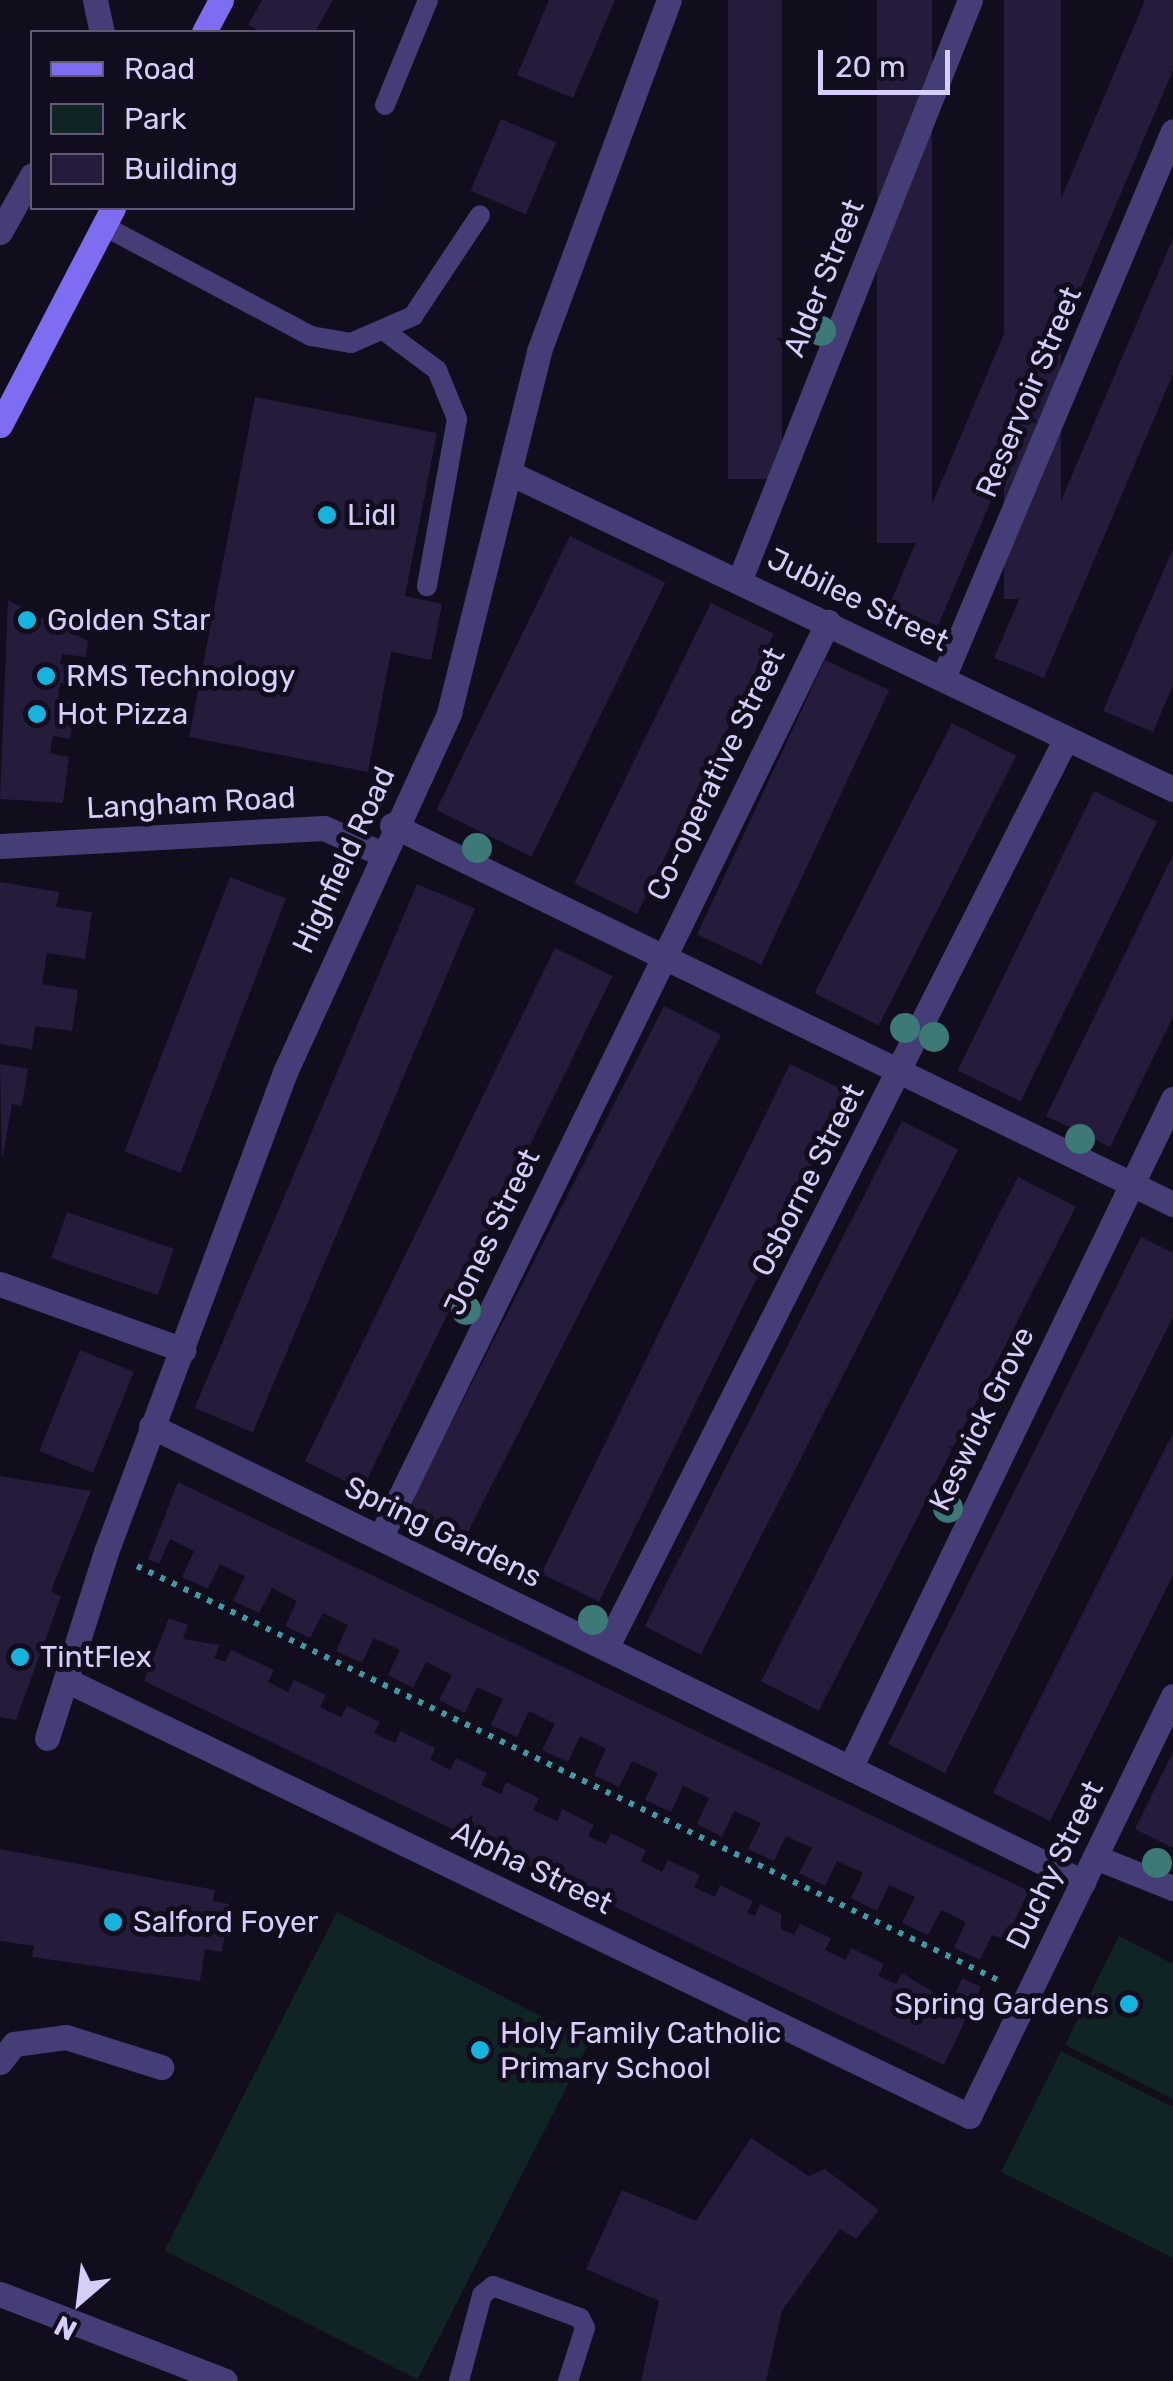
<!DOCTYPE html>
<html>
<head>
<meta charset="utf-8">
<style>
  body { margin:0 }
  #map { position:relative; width:1173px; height:2381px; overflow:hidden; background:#110d1c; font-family:Rubik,sans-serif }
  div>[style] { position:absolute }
  .green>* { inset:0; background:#112425; transform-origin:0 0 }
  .building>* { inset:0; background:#251b3b; transform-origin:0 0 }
  .path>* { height:6px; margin-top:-3px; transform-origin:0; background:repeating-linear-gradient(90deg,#389ea3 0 5px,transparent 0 13px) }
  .lane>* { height:20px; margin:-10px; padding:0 10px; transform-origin:10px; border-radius:10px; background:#453d76 }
  .street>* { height:25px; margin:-12.5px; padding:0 12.5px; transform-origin:12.5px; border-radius:12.5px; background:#453d76 }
  .secondary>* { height:25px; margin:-12.5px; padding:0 12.5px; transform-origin:12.5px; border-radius:12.5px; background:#7f6df1 }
  .trees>* { width:30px; height:30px; margin:-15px; border-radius:50%; background:#3d7977 }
  .dots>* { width:28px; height:28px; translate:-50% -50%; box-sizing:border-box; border:5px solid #110d1c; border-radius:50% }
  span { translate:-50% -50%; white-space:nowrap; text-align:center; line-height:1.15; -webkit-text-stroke:10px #110d1c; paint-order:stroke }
  .street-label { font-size:30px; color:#d7cdfa }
  .poi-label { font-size:30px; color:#d7cdfa }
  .left { translate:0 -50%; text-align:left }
  .right { translate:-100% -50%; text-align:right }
  .legend { position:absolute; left:30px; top:30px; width:325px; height:180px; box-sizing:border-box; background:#110d1c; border:2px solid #605a75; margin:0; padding:12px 18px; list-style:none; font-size:30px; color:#d7cdfa }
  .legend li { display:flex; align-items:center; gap:20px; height:50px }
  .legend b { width:50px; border:2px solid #605a75 }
  .north { position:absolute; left:30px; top:2251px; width:100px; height:100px; -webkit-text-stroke:8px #110d1c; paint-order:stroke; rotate:208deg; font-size:28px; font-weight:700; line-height:40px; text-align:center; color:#d7cdfa }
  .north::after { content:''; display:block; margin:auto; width:35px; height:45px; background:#d7cdfa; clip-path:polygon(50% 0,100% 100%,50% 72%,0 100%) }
  .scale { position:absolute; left:818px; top:50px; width:132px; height:45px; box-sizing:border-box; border:5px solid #d7cdfa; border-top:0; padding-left:12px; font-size:30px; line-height:35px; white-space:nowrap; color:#d7cdfa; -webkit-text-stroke:8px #110d1c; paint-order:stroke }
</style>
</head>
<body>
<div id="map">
  <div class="green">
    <div style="left:337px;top:1912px;width:284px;height:380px;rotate:27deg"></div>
    <div style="clip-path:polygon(1119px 1936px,1173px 1964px,1173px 2099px,1065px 2045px)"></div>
    <div style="clip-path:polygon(1061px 2051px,1173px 2107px,1173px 2258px,1001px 2172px)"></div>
  </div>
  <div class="building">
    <div style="clip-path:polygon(262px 0,333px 0,315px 32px,261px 32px,248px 25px)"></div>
    <div style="clip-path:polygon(549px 0,615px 0,573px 98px,517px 75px)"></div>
    <div style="left:728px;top:0;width:54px;height:479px"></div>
    <div style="left:877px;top:0;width:55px;height:543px"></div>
    <div style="left:1004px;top:0;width:57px;height:599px"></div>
    <div style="clip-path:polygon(1145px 0,1173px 0,1173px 70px,938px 626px,889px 606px)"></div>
    <div style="left:501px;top:119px;width:60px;height:78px;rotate:23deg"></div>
    <div style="clip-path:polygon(1173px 238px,1173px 374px,1044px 678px,994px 658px)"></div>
    <div style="clip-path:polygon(255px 397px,437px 433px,405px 596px,442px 604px,431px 660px,391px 652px,368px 772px,189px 737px)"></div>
    <div style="left:570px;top:536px;width:106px;height:305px;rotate:26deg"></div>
    <div style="clip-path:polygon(1173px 549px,1173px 685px,1153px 732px,1103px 711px)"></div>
    <div style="clip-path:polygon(8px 600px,88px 641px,86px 657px,62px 654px,60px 664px,93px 669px,90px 689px,60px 683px,58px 698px,77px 703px,70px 739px,53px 736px,50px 753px,69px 757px,63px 803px,0 799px)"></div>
    <div style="left:711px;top:603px;width:70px;height:312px;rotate:26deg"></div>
    <div style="left:825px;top:660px;width:71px;height:303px;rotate:25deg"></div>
    <div style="left:952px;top:723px;width:72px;height:303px;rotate:27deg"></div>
    <div style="left:1094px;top:791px;width:70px;height:311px;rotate:26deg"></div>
    <div style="clip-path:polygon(1173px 855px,1173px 1017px,1110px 1147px,1046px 1116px)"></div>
    <div style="left:230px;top:877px;width:60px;height:294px;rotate:21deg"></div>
    <div style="clip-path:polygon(0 882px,59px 892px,56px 907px,92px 912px,85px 959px,47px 953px,42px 984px,78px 990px,72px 1031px,35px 1026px,32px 1049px,0 1044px)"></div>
    <div style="left:417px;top:884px;width:63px;height:569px;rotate:23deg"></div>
    <div style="left:555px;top:948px;width:64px;height:571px;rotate:26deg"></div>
    <div style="left:664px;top:1006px;width:64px;height:568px;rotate:27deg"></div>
    <div style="clip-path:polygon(0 1064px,28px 1069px,22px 1106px,12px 1104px,2px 1162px)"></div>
    <div style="left:790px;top:1064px;width:64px;height:567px;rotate:26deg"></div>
    <div style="left:902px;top:1121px;width:63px;height:567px;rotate:27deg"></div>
    <div style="left:1018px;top:1177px;width:65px;height:566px;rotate:27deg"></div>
    <div style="left:67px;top:1212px;width:113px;height:49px;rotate:19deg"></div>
    <div style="clip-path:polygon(1141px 1237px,1173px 1253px,1173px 1317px,945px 1773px,888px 1744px)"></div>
    <div style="left:80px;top:1350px;width:58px;height:109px;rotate:22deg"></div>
    <div style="clip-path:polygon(1173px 1433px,1173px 1575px,1050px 1821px,993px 1793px)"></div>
    <div style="clip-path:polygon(0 1476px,91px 1491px,51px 1591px,61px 1597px,16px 1720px,0 1717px)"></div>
    <div style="clip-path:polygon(178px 1482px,1029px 1891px,1005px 1940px,992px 1935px,980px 1960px,954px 1948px,966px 1922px,954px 1916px,941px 1910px,928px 1935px,902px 1923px,915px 1897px,889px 1885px,877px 1911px,851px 1898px,863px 1873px,837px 1861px,825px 1886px,799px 1873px,812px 1848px,786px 1836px,774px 1861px,748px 1849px,761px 1823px,734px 1811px,722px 1837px,697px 1824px,709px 1798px,683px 1786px,671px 1812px,645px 1800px,658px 1773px,632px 1761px,619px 1787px,594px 1775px,606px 1749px,593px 1742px,580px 1736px,568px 1762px,542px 1750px,555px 1724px,529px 1711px,517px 1737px,491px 1725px,503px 1699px,477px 1687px,465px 1713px,439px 1700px,452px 1675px,426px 1662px,413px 1688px,388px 1675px,400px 1650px,374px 1638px,362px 1663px,336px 1651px,348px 1625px,323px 1613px,310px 1638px,285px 1626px,297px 1601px,272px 1588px,259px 1613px,233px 1601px,245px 1576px,220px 1564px,208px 1589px,182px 1577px,194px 1551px,170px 1539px,159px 1564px,148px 1559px)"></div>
    <div style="clip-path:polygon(169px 1618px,188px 1625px,183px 1639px,220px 1645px,214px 1658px,225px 1662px,231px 1650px,257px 1662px,274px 1670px,268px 1682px,288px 1692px,294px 1680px,326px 1695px,320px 1707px,341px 1717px,347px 1706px,380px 1722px,374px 1733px,384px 1738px,395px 1743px,400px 1731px,435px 1748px,430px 1760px,437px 1763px,450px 1770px,456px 1758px,487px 1773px,481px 1785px,501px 1794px,506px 1782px,539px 1798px,533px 1810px,557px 1821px,562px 1809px,594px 1825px,588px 1836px,596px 1840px,606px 1844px,611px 1833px,646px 1850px,641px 1861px,649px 1865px,662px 1872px,668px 1860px,700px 1875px,694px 1887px,715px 1897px,720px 1885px,753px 1901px,747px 1913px,755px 1916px,760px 1904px,781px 1914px,781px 1929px,794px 1935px,800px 1924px,831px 1938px,825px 1950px,846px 1960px,851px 1948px,884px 1964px,878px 1976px,896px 1984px,902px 1973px,951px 2003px,962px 1978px,981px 1987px,944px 2065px,144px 1681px)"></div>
    <div style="clip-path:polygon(1173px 1752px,1173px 1848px,1135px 1829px)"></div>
    <div style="clip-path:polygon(0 1849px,215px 1890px,213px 1901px,229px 1904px,222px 1952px,205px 1949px,200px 1981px,32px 1957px,34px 1946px,0 1941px)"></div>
    <div style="clip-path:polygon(751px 2138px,809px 2176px,825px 2169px,879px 2210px,856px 2239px,840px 2229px,782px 2311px,766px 2381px,641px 2381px,659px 2301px,586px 2269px,622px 2190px,696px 2221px)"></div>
  </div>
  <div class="path">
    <div style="left:137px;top:1566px;width:958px;rotate:25.68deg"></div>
  </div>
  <div class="lane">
    <div style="left:385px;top:105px;width:113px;rotate:-67.7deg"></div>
    <div style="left:104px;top:226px;width:234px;rotate:28deg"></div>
    <div style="left:311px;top:336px;width:41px;rotate:9.9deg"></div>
    <div style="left:351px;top:343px;width:68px;rotate:-23.5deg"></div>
    <div style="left:413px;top:316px;width:121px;rotate:-56.4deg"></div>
    <div style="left:386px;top:332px;width:64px;rotate:36.7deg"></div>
    <div style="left:437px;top:370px;width:53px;rotate:67.8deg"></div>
    <div style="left:457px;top:419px;width:170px;rotate:100.2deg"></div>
    <div style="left:459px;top:2381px;width:89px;rotate:-75deg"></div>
    <div style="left:482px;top:2295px;width:14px;rotate:-39deg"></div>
    <div style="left:493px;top:2286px;width:93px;rotate:20.2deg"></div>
    <div style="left:580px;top:2318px;width:11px;rotate:63deg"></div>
    <div style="left:585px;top:2328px;width:56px;rotate:107.8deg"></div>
  </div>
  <div class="street">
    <div style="left:95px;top:0;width:33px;rotate:78deg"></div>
    <div style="left:0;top:232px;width:65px;rotate:-60.7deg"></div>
    <div style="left:512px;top:474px;width:732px;rotate:25.48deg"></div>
    <div style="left:740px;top:579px;width:623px;rotate:-68.34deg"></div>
    <div style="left:943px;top:678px;width:593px;rotate:-67.19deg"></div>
    <div style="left:392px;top:825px;width:868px;rotate:25.89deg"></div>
    <div style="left:0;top:846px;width:324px;rotate:-3.2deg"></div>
    <div style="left:324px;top:828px;width:61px;rotate:24.1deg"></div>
    <div style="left:0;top:1284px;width:195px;rotate:19.8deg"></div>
    <div style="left:151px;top:1426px;width:1038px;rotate:26.07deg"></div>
    <div style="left:380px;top:1538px;width:1020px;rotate:-63.94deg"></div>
    <div style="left:606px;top:1648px;width:1017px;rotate:-63.18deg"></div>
    <div style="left:66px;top:1680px;width:1003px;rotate:25.77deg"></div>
    <div style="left:969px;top:2116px;width:467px;rotate:-64.1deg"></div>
    <div style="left:47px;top:1738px;width:195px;rotate:-72.4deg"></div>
    <div style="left:106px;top:1552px;width:512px;rotate:-69.55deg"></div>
    <div style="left:285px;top:1072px;width:395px;rotate:-65.4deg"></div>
    <div style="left:449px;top:713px;width:373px;rotate:-76deg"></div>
    <div style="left:539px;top:351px;width:374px;rotate:-69.7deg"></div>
    <div style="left:850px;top:1768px;width:743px;rotate:-64.23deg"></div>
    <div style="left:1095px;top:1857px;width:84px;rotate:21.7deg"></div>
    <div style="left:0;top:2062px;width:23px;rotate:-52deg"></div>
    <div style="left:14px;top:2044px;width:52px;rotate:-7.7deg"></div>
    <div style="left:66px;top:2037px;width:100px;rotate:17.5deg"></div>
    <div style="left:0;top:2294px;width:241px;rotate:21.1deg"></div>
  </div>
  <div class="secondary">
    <div style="left:204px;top:32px;width:36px;rotate:-62deg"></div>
    <div style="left:0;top:425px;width:245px;rotate:-62.5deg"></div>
  </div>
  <div class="trees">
    <div style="left:821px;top:331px"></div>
    <div style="left:477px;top:848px"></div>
    <div style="left:905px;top:1028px"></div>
    <div style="left:934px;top:1037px"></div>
    <div style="left:1080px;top:1139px"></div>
    <div style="left:466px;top:1310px"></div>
    <div style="left:948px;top:1508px"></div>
    <div style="left:593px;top:1620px"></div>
    <div style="left:1157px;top:1863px"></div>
  </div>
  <div class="dots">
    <div style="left:327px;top:515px;background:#15b4de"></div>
    <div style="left:27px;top:620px;background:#15b4de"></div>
    <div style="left:46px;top:676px;background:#15b4de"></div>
    <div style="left:37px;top:714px;background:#15b4de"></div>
    <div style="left:20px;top:1657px;background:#15b4de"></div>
    <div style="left:113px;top:1922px;background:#15b4de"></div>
    <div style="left:1129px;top:2004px;background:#15b4de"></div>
    <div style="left:480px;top:2050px;background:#15b4de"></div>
  </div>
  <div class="street-label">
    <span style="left:824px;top:278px;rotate:-68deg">Alder Street</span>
    <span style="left:1029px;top:392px;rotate:-67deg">Reservoir Street</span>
    <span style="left:858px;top:600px;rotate:26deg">Jubilee Street</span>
    <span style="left:716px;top:774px;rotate:-64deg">Co-operative Street</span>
    <span style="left:191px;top:803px;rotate:-3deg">Langham Road</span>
    <span style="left:344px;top:860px;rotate:-65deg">Highfield Road</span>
    <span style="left:808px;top:1180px;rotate:-63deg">Osborne Street</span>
    <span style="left:492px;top:1232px;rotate:-64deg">Jones Street</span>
    <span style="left:982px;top:1419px;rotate:-64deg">Keswick Grove</span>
    <span style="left:443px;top:1532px;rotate:26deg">Spring Gardens</span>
    <span style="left:1055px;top:1865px;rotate:-64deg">Duchy Street</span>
    <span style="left:532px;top:1868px;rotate:26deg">Alpha Street</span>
  </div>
  <div class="poi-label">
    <span class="left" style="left:347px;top:515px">Lidl</span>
    <span class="left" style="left:47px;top:620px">Golden Star</span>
    <span class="left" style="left:66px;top:676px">RMS Technology</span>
    <span class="left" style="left:57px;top:714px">Hot Pizza</span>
    <span class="left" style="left:40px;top:1657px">TintFlex</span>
    <span class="left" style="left:133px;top:1922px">Salford Foyer</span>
    <span class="right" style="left:1109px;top:2004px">Spring Gardens</span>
    <span class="left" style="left:500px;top:2050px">Holy Family Catholic<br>Primary School</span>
  </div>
  <ul class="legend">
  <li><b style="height:12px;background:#7f6df1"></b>Road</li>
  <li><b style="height:28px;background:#112425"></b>Park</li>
  <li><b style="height:28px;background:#251b3b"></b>Building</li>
  </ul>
  <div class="north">N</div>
  <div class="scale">20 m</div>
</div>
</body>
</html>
